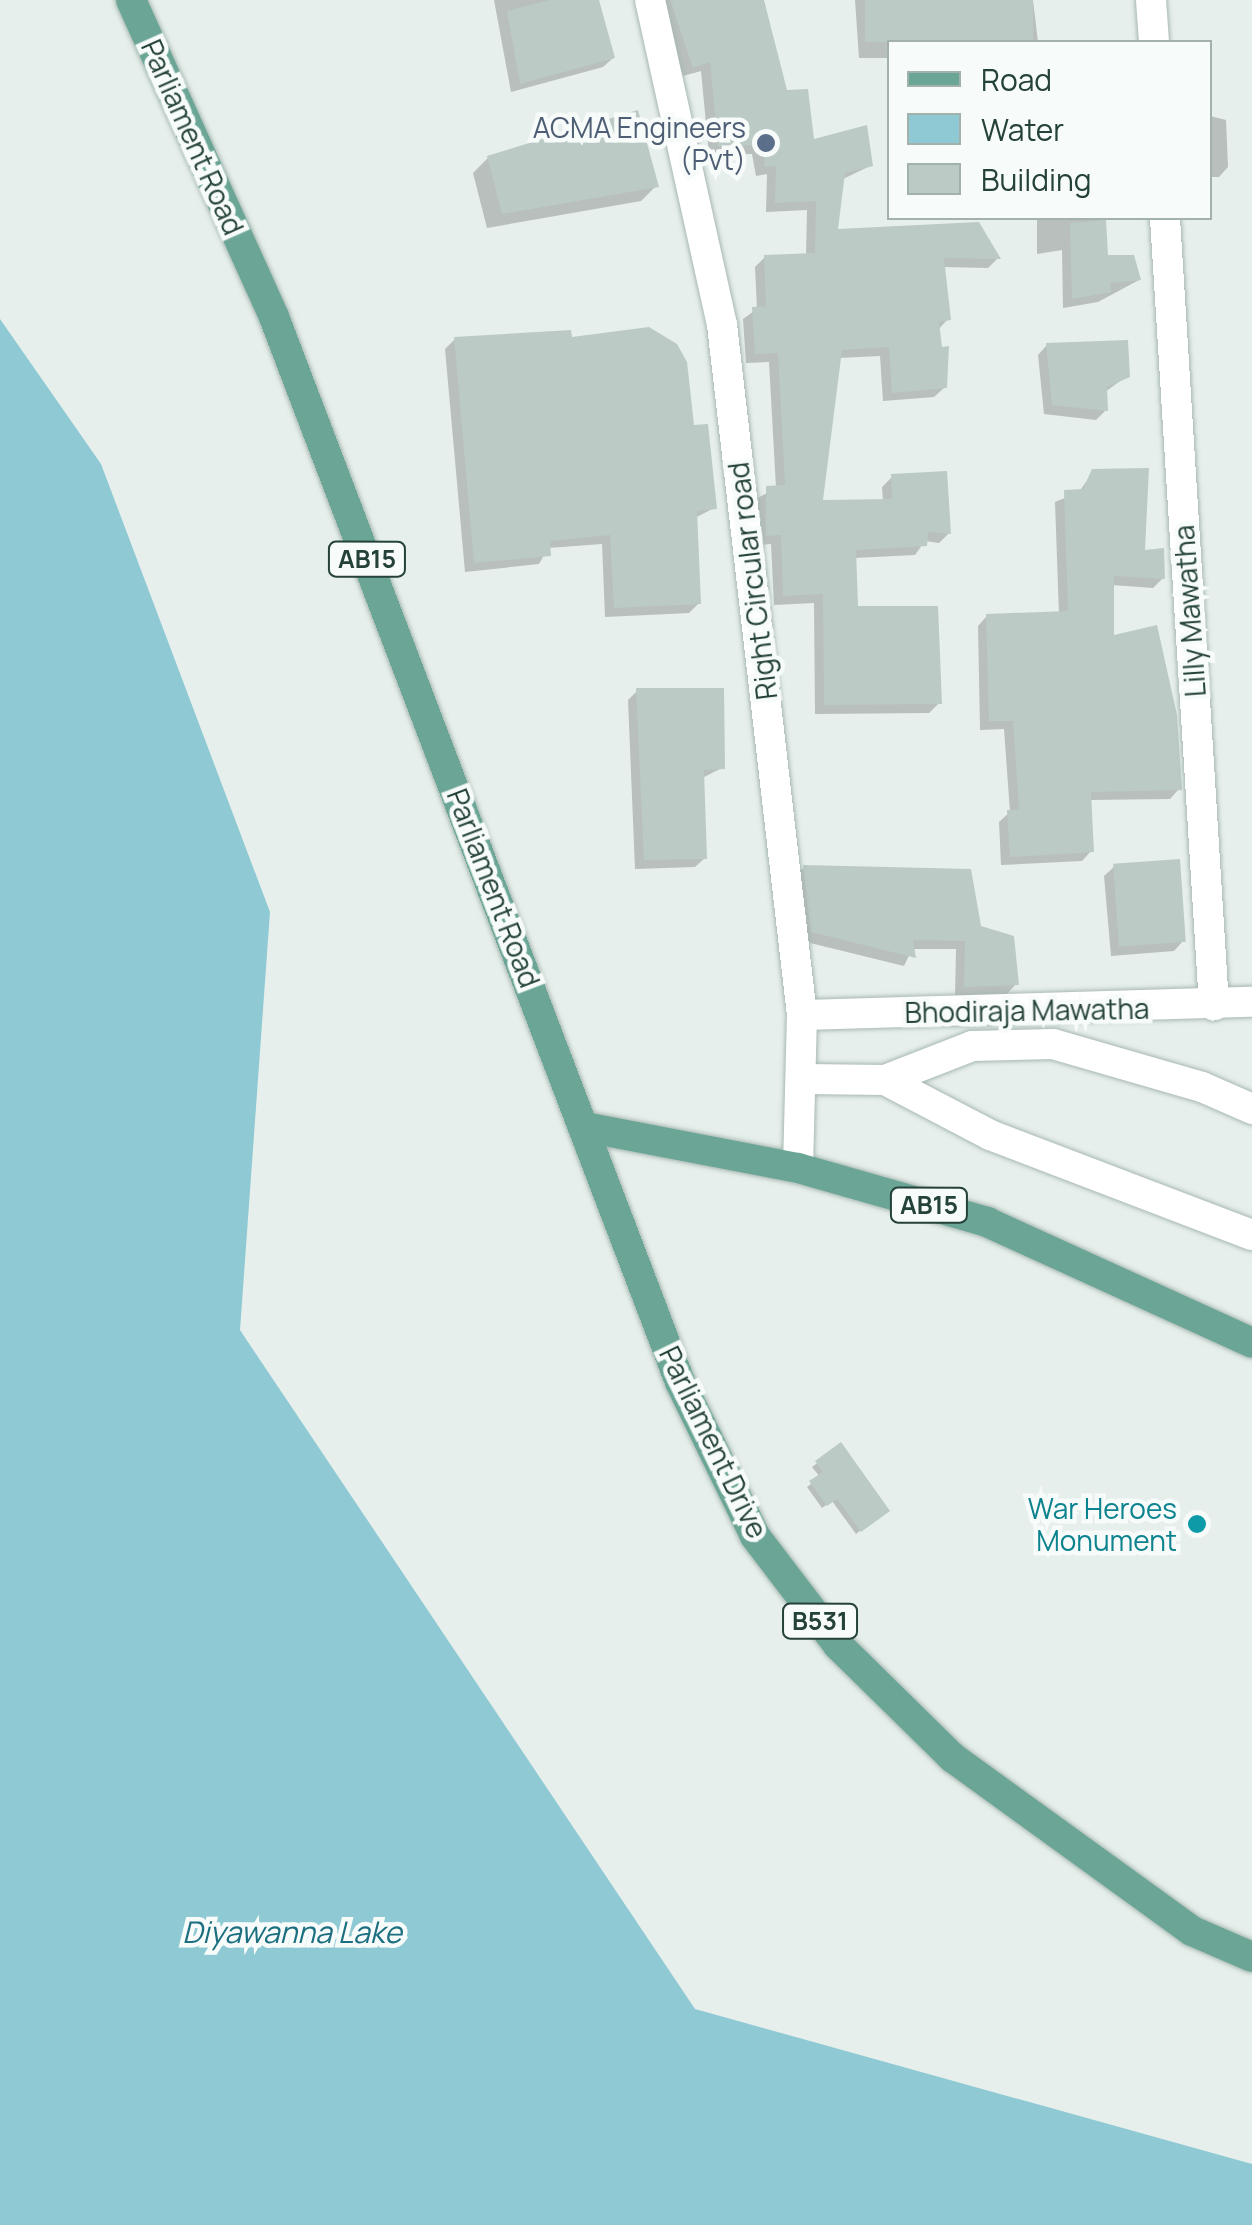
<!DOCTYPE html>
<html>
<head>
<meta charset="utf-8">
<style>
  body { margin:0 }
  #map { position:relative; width:1252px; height:2225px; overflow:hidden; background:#e6efeb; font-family:Manrope,sans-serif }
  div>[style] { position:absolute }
  .water>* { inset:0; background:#8ec9d4 }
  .shadow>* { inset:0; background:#0003 }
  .building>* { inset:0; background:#bbcac4; transform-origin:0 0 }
  .roads { filter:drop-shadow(0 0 2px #a8b8b2) drop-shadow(0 0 2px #a8b8b2) }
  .minor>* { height:30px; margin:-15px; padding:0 15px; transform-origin:15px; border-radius:15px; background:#fff }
  .major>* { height:30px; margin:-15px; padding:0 15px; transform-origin:15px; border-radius:15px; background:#6aa596 }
  .dots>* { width:28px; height:28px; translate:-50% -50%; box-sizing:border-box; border:5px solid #f7fbf9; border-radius:50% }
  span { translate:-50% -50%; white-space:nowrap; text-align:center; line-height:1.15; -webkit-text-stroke:9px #f7fbf9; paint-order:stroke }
  .shield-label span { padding:2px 8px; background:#f7fbf9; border:2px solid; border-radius:8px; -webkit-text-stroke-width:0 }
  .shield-label { font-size:25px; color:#24423a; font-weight:700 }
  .service-label { font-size:28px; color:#4e5e75 }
  .right { translate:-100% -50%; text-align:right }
  .street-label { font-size:28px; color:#24423a }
  .culture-label { font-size:28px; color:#0d838f }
  .water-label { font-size:30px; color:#1c6f80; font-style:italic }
  .legend { position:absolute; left:887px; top:40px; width:325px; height:180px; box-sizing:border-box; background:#f7fbf9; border:2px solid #a3b1ad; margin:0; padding:12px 18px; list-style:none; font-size:30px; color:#24423a }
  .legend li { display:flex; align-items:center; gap:20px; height:50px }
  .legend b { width:50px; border:2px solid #a3b1ad }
</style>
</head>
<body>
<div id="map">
  <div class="water">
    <div style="clip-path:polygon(0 319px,101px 464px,270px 912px,240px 1330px,695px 2009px,1252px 2164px,1252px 2225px,0 2225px)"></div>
  </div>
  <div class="shadow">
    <div style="clip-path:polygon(494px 0,596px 0,613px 58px,603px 67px,511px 92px)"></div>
    <div style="clip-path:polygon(653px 0,762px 0,785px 93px,812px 143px,870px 166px,841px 180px,835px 232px,998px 258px,988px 268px,943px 267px,948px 319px,938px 330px,945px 387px,934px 397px,883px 401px,880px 356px,838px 358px,820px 502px,883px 501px,882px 487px,892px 477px,949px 533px,939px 543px,925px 541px,915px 555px,854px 558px,856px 608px,939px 703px,929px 713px,815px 714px,814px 603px,774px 605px,771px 544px,757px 545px,756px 499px,776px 488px,769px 362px,746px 363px,743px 319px,757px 309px,755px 267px,765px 257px,806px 256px,807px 210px,766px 212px,767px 174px,756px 176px,752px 154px,709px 155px,701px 71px,683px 76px)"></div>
    <div style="clip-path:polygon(855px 0,1033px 0,1038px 42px,890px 42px,890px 58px,859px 58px)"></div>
    <div style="clip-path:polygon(1210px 116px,1226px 120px,1228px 167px,1219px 177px,1210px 177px)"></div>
    <div style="clip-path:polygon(488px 158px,656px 186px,641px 201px,487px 228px,473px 173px)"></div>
    <div style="clip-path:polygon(1037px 218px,1103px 218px,1106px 257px,1139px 280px,1098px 302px,1063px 308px,1062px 250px,1037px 254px)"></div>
    <div style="clip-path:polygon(455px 339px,569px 339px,692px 428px,714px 508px,695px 518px,699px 603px,689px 613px,605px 617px,602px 544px,548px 548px,539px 564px,465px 572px,445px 349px)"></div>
    <div style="clip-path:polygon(1047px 345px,1127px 376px,1105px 392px,1106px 410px,1096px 420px,1044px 414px,1038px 355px)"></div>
    <div style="clip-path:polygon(1093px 472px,1163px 578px,1153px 588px,1112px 585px,1112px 638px,1179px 789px,1170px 799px,1089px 800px,1091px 851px,1082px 861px,1001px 865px,999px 822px,1010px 812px,1004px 729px,980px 730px,978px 626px,987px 616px,1059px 614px,1055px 502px,1079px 492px)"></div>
    <div style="clip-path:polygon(637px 691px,722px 768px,702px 778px,705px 858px,695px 867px,635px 869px,628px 700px)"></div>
    <div style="clip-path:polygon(804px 867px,979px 928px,1016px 984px,1007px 994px,955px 996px,956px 949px,912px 949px,904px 966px,802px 941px,795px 877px)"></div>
    <div style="clip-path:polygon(1114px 867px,1183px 941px,1174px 951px,1111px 956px,1104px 876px)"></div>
    <div style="clip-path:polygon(840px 1446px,882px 1514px,856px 1534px,832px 1501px,822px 1508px,807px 1487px,820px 1477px,812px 1467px)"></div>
  </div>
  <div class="building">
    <div style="clip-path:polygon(550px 0,599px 0,615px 58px,520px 84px,507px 11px)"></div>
    <div style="clip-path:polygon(670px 0,764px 0,787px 90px,808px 89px,814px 139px,867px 125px,873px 166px,845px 173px,838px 229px,979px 222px,1001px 259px,944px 258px,951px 320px,939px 322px,942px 347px,949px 346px,947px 388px,892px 393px,889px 347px,842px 350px,823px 500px,892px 499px,891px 474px,947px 471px,951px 534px,928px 532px,927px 546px,856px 550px,858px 606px,938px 606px,942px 704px,824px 705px,823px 594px,783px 596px,781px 535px,766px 536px,766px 486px,785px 485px,778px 353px,755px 354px,752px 307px,766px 306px,764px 255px,815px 253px,816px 201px,775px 203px,776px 166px,765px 167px,762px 145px,718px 146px,710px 62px,693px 68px)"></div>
    <div style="left:865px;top:0;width:168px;height:42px"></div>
    <div style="clip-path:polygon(638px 110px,659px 187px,502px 214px,487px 156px)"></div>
    <div style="clip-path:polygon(1106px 220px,1108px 255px,1134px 255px,1141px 280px,1110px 283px,1111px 292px,1072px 299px,1070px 223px)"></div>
    <div style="clip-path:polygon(649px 327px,677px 344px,687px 362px,694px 425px,708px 424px,717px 509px,697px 511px,701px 604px,614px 608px,610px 535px,550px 541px,551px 556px,474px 563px,454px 337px,571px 330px,572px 337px)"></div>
    <div style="clip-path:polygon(1128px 340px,1130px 377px,1107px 387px,1108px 411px,1052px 405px,1046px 343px)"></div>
    <div style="clip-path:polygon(1149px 468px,1145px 550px,1164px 548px,1165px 579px,1114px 576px,1114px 635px,1157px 625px,1177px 715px,1182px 790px,1091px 792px,1094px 852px,1010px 857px,1007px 810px,1019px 810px,1013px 721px,989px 721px,986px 614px,1068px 611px,1064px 490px,1083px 489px,1092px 469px)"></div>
    <div style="clip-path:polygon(636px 688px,724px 688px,725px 769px,704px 770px,707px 859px,644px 860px)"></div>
    <div style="left:1180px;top:859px;width:83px;height:67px;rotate:86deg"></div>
    <div style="clip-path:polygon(803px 865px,971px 869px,981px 926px,1014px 936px,1019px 985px,964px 987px,965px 941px,913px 940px,916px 958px,811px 932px)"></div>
    <div style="clip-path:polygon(841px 1442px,890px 1511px,861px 1532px,837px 1499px,827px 1506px,809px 1481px,823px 1472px,815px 1461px)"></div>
  </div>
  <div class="roads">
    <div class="minor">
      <div style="left:650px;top:0;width:333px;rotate:77.5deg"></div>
      <div style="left:722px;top:325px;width:695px;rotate:83.39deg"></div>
      <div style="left:802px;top:1015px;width:153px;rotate:91.5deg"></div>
      <div style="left:1151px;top:0;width:42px;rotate:85.9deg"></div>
      <div style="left:1165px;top:218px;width:789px;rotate:86.44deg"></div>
      <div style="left:802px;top:1015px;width:450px;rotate:-1.7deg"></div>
      <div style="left:805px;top:1079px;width:80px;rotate:0.7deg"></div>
      <div style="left:885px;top:1080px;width:119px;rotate:27.6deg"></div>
      <div style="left:990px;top:1135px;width:280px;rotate:20.9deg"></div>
      <div style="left:885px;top:1080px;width:93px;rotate:-21.3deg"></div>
      <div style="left:972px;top:1046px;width:81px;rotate:-1.4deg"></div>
      <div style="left:1053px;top:1044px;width:155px;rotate:16.1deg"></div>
      <div style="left:1202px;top:1087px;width:55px;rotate:23.7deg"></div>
    </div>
    <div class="major">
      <div style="left:131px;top:0;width:348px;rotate:65.7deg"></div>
      <div style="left:274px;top:317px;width:1140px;rotate:69.13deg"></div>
      <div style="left:680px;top:1382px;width:171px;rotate:64deg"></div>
      <div style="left:755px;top:1536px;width:137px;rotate:52.7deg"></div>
      <div style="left:838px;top:1645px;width:161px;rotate:44.5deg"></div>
      <div style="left:953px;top:1758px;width:295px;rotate:35.9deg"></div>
      <div style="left:1192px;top:1931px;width:65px;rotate:23.4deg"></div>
      <div style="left:585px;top:1127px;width:217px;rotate:10.9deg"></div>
      <div style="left:798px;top:1168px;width:197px;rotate:15.9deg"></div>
      <div style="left:987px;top:1222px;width:291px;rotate:24.5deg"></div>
    </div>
  </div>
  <div class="dots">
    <div style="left:766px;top:143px;background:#5c6f8a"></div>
    <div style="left:1197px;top:1524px;background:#0f9aa8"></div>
  </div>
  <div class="shield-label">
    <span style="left:367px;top:559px">AB15</span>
    <span style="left:929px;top:1205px">AB15</span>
    <span style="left:820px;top:1621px">B531</span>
  </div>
  <div class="service-label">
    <span class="right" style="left:746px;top:143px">ACMA Engineers<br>(Pvt)</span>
  </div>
  <div class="street-label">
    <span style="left:193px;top:137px;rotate:66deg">Parliament Road</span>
    <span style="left:752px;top:581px;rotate:-97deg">Right Circular road</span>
    <span style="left:1189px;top:611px;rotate:-94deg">Lilly Mawatha</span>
    <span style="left:494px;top:888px;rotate:69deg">Parliament Road</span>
    <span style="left:1027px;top:1010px;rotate:-1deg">Bhodiraja Mawatha</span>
    <span style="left:714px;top:1442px;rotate:64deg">Parliament Drive</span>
  </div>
  <div class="culture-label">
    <span class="right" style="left:1177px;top:1524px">War Heroes<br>Monument</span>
  </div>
  <div class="water-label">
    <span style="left:292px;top:1932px">Diyawanna Lake</span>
  </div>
  <ul class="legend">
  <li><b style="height:12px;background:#6aa596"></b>Road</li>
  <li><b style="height:28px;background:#8ec9d4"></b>Water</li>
  <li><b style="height:28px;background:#bbcac4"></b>Building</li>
  </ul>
</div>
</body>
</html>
